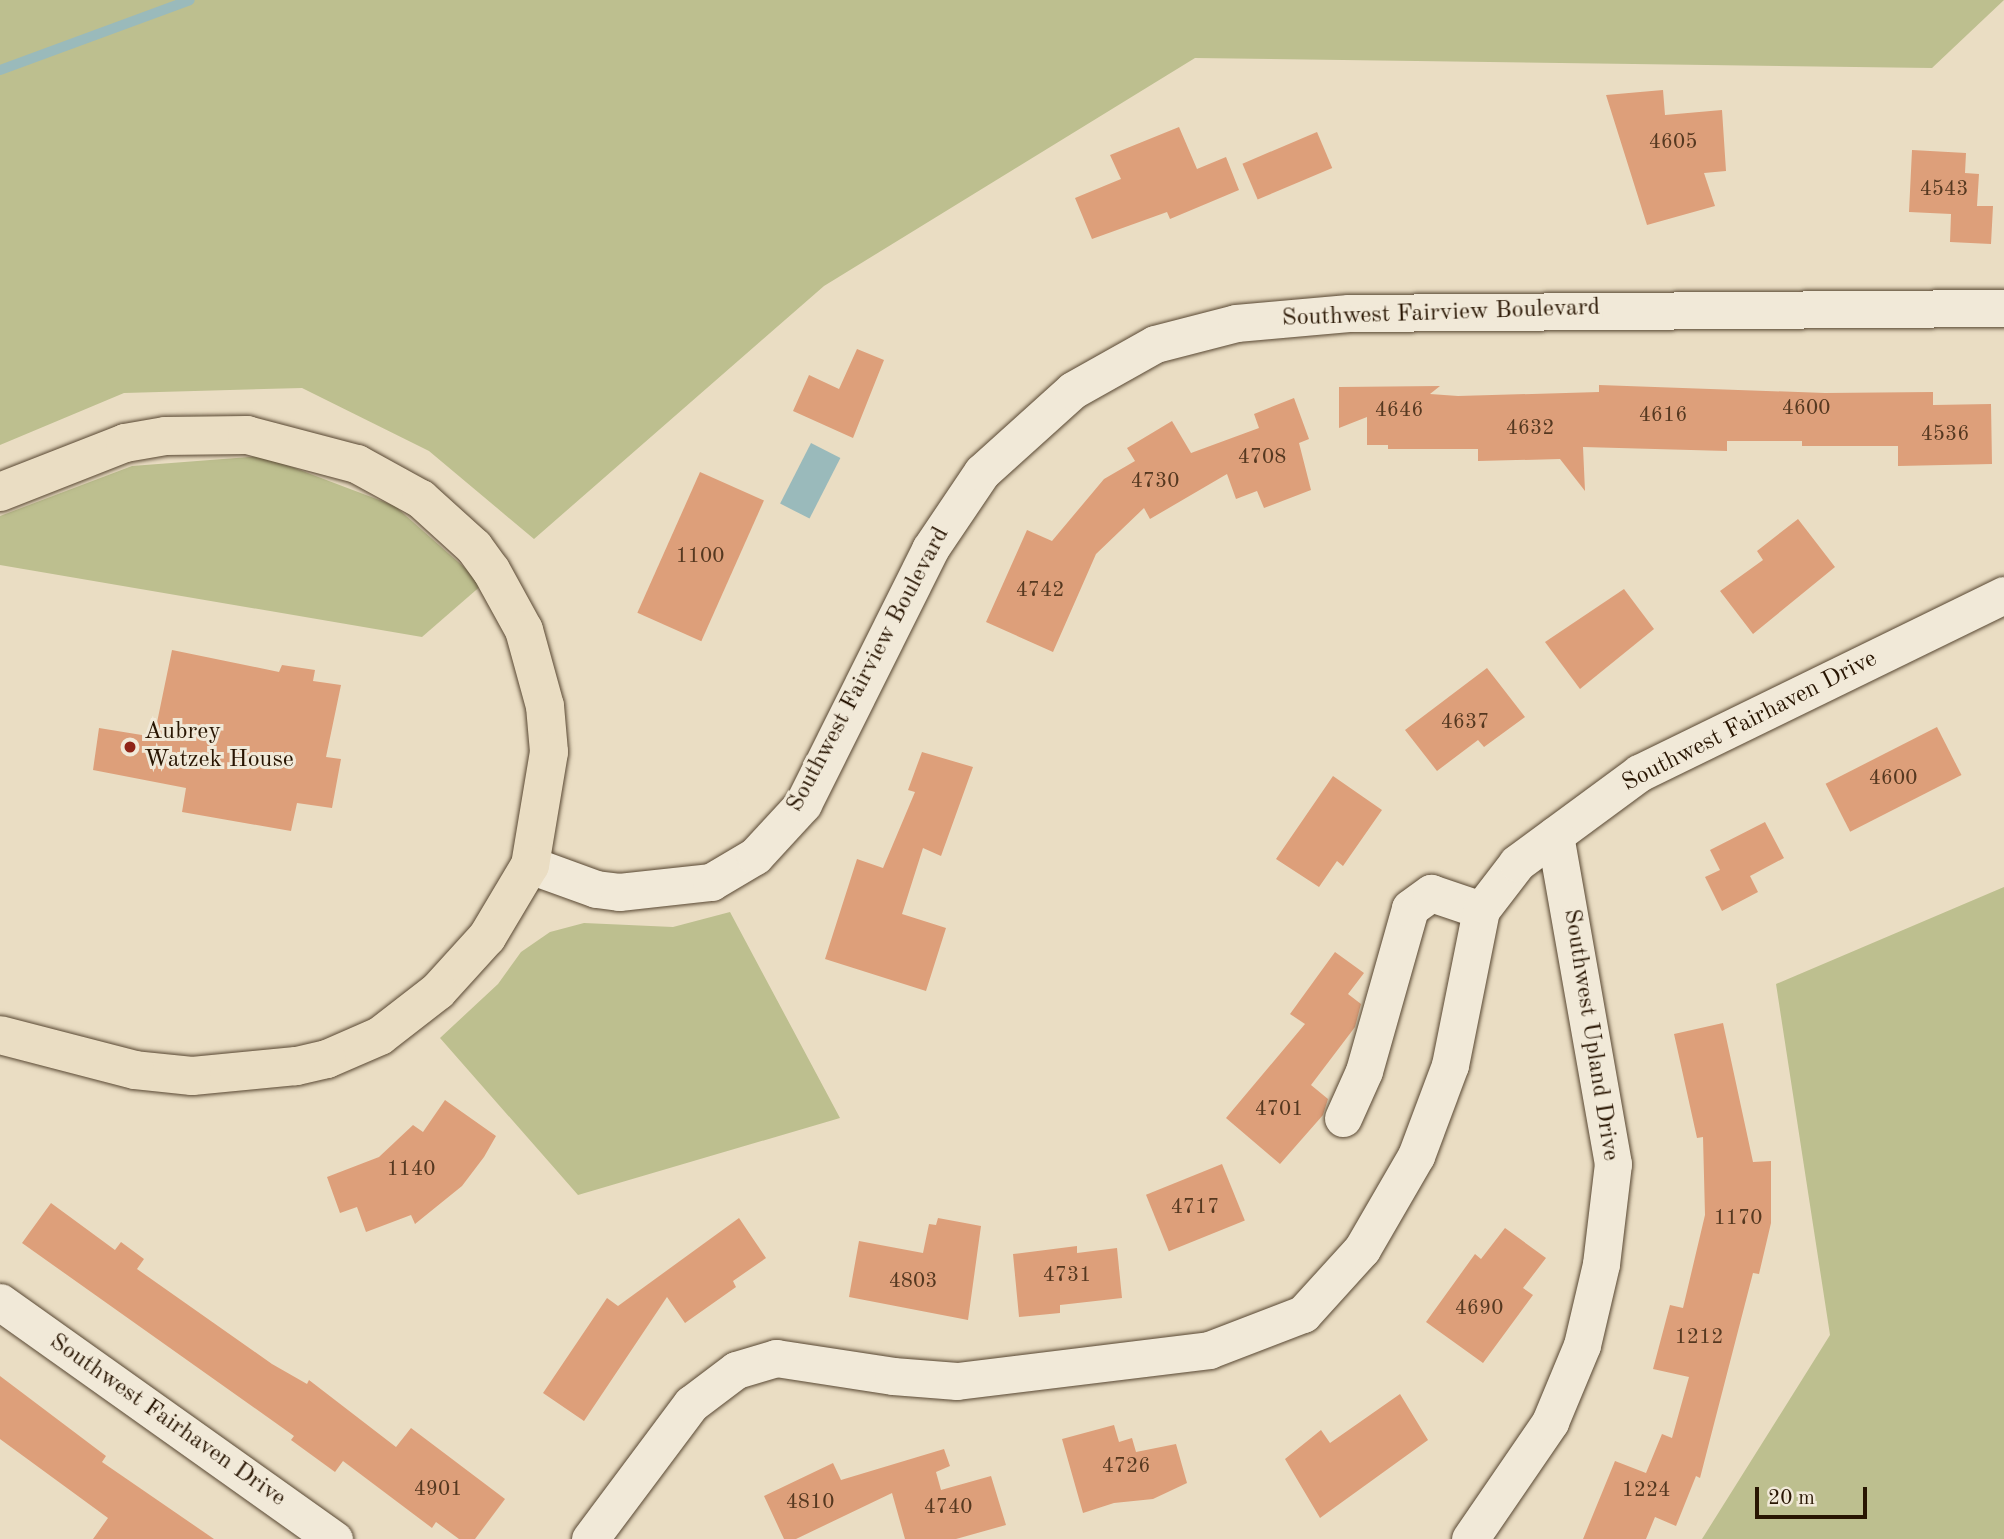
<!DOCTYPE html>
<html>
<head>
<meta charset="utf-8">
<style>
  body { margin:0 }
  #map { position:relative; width:2004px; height:1539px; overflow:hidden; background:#eaddc3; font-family:"Old Standard TT",serif }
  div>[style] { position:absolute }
  .green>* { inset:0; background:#bdbf8f }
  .water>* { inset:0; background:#9ababb; transform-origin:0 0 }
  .stream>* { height:10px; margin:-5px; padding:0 5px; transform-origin:5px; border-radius:5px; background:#9ababb }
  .building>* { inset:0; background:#dd9f7a; transform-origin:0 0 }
  .roads { filter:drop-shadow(0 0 2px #584732) drop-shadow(0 0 2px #584732) }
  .minor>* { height:37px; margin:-18.5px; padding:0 18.5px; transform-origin:18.5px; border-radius:18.5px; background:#f1e9d8 }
  .major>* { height:38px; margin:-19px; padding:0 19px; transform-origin:19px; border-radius:19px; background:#eaddc3 }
  .dots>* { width:19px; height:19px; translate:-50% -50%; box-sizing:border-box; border:4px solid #f1e9d8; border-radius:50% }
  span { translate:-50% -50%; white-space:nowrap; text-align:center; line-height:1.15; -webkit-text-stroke:6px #f1e9d8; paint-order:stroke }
  .number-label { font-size:21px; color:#553820 }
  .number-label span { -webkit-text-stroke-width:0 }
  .street-label { font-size:24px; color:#281502 }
  .poi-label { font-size:24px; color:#281502 }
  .left { translate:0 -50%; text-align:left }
  .scale { position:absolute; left:1755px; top:1487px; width:112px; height:32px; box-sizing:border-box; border:4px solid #281502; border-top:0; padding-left:9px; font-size:21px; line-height:24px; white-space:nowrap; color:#281502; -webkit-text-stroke:5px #f1e9d8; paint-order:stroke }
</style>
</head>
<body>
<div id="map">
  <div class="green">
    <div style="clip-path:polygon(0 0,2004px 0,1932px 68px,1195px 58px,824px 286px,534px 539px,429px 451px,302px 388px,124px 393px,0 445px)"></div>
    <div style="clip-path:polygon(263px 456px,395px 506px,483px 584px,422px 637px,0 565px,0 516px,132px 466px)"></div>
    <div style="clip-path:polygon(2004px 887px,2004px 1539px,1702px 1539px,1830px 1335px,1776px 984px)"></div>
    <div style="clip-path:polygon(730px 912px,840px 1118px,578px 1195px,440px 1038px,498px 984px,521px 952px,550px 932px,584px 923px,673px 927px)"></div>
  </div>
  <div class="water">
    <div style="left:811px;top:443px;width:33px;height:68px;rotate:27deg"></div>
  </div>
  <div class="stream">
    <div style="left:0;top:70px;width:202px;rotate:-20.2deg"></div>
  </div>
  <div class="building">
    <div style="clip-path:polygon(1663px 90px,1665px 115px,1722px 110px,1726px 171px,1704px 173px,1715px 206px,1647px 225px,1606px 95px)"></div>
    <div style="clip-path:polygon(1179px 127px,1197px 169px,1226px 157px,1239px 190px,1170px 219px,1167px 212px,1092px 239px,1075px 198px,1121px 179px,1110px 155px)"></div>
    <div style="left:1317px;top:132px;width:39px;height:81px;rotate:67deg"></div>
    <div style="clip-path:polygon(1912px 150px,1966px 153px,1965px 173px,1979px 174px,1977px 206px,1993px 206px,1991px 244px,1950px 242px,1951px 214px,1909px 212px)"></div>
    <div style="clip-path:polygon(857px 349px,884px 360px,853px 438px,793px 411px,809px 375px,839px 389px)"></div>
    <div style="clip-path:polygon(1599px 385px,1825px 393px,1933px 392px,1933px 405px,1991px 404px,1992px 464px,1898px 466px,1898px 446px,1802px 446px,1802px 441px,1727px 441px,1727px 451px,1583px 447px,1585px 491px,1560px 459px,1478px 461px,1478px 449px,1388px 449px,1388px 445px,1367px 445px,1367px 417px,1339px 428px,1339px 387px,1440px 386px,1430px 394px,1458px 396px,1599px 392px)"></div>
    <div style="clip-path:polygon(1294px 398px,1309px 439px,1299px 443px,1311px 490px,1264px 508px,1257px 491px,1236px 499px,1227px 474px,1150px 519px,1144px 508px,1096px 554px,1053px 652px,986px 622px,1027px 530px,1052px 541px,1104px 479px,1135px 461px,1127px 448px,1172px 421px,1191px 453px,1259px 428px,1254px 414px)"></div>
    <div style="left:700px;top:472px;width:70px;height:154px;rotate:24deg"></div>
    <div style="clip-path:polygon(1798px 519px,1835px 567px,1753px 634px,1720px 591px,1763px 560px,1757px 551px)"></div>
    <div style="clip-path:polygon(1624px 589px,1654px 629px,1580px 689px,1545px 642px)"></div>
    <div style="clip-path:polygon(172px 650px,279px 672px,282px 665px,315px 670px,313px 681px,341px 685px,326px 757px,341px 759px,332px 808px,297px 803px,291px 831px,182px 812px,186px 788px,93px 770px,99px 728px,154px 737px)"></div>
    <div style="clip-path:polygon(1487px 668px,1525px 717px,1484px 747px,1478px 740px,1437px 771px,1405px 730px)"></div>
    <div style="left:1937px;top:727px;width:54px;height:125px;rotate:63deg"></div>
    <div style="clip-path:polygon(922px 752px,973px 767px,941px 856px,923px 848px,902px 914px,946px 928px,926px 991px,825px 959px,857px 859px,883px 868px,915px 792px,908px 790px)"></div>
    <div style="clip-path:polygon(1333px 776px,1382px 810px,1343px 866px,1337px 861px,1319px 887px,1276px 859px)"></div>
    <div style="clip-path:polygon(1765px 822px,1784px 858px,1750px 876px,1758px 892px,1722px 911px,1705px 877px,1720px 870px,1710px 850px)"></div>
    <div style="clip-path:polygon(1335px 952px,1364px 973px,1348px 994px,1361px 1004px,1355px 1027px,1311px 1085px,1328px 1099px,1323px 1115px,1280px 1164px,1226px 1118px,1305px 1024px,1290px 1014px)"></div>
    <div style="clip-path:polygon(1723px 1023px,1753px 1162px,1771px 1161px,1771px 1223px,1759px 1274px,1753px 1273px,1700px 1478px,1696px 1476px,1676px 1526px,1655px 1517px,1646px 1539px,1583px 1539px,1615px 1461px,1646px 1473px,1662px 1434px,1672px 1438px,1689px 1377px,1653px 1369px,1670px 1305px,1683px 1308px,1705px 1215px,1703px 1137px,1697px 1138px,1674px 1034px)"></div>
    <div style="clip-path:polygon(445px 1100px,496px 1136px,484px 1157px,462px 1186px,415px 1224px,411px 1215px,366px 1232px,357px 1207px,340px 1213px,327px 1177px,379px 1157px,413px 1125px,423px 1132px)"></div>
    <div style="left:1222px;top:1164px;width:61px;height:82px;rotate:68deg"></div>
    <div style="clip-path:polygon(51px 1203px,115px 1250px,121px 1242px,144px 1259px,137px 1269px,272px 1364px,307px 1384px,309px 1380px,396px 1447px,411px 1428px,505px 1499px,475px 1539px,459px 1539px,436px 1522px,432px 1528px,343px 1461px,335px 1472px,291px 1440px,294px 1436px,22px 1243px)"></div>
    <div style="clip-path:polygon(739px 1218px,766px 1258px,733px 1281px,736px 1287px,685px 1323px,667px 1297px,584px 1421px,543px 1393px,607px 1298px,618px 1306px)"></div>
    <div style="clip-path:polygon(938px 1218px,981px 1226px,968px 1320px,849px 1297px,859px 1241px,923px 1253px,929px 1224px,936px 1225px)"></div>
    <div style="clip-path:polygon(1505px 1228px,1546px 1258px,1523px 1288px,1533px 1295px,1483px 1363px,1426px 1322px,1475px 1254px,1481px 1259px)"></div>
    <div style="clip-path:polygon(1077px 1246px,1077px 1253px,1117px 1248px,1122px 1298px,1060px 1305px,1060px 1313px,1019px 1317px,1013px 1254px)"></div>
    <div style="clip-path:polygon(0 1376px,106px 1456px,102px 1462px,214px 1539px,93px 1539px,108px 1518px,0 1439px)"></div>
    <div style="clip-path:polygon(1400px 1394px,1428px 1440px,1320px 1518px,1285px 1459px,1321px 1430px,1330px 1443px)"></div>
    <div style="clip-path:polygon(1114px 1425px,1119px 1442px,1132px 1438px,1136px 1452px,1176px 1444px,1187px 1483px,1153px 1499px,1114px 1503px,1083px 1513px,1062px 1439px)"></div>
    <div style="clip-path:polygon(944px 1449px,950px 1466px,936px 1472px,941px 1490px,991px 1476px,1006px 1525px,956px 1539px,905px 1539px,892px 1493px,796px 1539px,784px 1539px,764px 1496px,833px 1463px,841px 1480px)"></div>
  </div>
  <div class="roads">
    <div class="minor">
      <div style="left:530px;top:865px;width:70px;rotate:20deg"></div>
      <div style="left:596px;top:889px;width:23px;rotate:7deg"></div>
      <div style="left:619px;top:892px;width:93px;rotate:-6.2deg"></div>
      <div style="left:711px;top:882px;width:51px;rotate:-30.6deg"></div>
      <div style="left:755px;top:856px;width:71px;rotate:-47.3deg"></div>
      <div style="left:803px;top:804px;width:285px;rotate:-63.5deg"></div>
      <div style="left:930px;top:549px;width:93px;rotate:-56deg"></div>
      <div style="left:982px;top:472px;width:122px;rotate:-42deg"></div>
      <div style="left:1073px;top:390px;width:94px;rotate:-29.3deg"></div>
      <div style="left:1155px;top:344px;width:84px;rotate:-14.5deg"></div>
      <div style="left:1236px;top:323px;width:113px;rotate:-5.1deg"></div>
      <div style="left:1349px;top:313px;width:655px;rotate:-0.44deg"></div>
      <div style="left:1343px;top:1118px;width:51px;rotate:-65.9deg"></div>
      <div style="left:1364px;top:1071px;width:169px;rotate:-74.2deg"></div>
      <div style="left:1410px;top:908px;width:26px;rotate:-36deg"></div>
      <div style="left:1431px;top:893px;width:53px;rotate:18.8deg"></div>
      <div style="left:0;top:1302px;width:410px;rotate:35.4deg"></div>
      <div style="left:590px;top:1539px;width:169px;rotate:-53.2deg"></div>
      <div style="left:691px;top:1404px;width:56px;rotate:-37.1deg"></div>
      <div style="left:736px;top:1370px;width:42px;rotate:-16.7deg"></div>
      <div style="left:776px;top:1358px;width:118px;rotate:8.7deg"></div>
      <div style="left:893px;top:1376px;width:64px;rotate:4.5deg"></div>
      <div style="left:957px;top:1381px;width:254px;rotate:-7deg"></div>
      <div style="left:1209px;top:1350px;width:101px;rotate:-21deg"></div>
      <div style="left:1303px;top:1314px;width:88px;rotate:-47.8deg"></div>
      <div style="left:1362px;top:1249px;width:108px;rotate:-59.9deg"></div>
      <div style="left:1416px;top:1156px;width:97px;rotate:-69.5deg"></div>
      <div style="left:1450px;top:1065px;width:158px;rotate:-78.7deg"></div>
      <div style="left:1481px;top:910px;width:59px;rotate:-52.5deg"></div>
      <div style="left:1517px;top:863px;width:152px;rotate:-36.4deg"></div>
      <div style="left:1639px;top:773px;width:406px;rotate:-26deg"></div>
      <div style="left:1470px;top:1539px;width:142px;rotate:-55.6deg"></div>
      <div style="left:1550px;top:1422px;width:83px;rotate:-67.4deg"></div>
      <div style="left:1582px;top:1345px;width:83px;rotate:-76.8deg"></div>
      <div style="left:1601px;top:1264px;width:101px;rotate:-83.2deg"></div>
      <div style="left:1613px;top:1164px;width:334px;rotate:-100deg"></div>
    </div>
    <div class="major">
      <div style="left:0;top:492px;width:134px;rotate:-21.4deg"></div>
      <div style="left:125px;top:443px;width:41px;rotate:-9.9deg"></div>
      <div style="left:165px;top:436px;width:82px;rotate:-0.7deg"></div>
      <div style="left:247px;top:435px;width:114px;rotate:14.8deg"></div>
      <div style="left:357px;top:464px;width:73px;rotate:28.7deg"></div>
      <div style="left:421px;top:499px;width:72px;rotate:42.2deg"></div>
      <div style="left:474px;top:547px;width:29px;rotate:54deg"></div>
      <div style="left:491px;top:570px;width:68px;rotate:61.2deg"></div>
      <div style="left:524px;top:630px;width:79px;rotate:74.6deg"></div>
      <div style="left:545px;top:706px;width:46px;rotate:85deg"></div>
      <div style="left:549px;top:752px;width:115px;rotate:99.5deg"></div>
      <div style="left:530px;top:865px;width:84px;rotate:120.8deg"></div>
      <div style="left:487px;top:937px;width:73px;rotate:132.2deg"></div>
      <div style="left:438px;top:991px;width:73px;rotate:142.2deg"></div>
      <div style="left:380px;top:1036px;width:58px;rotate:156.5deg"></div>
      <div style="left:327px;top:1059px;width:32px;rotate:167deg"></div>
      <div style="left:296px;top:1066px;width:104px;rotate:174.5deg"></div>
      <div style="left:192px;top:1076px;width:57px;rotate:-174deg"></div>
      <div style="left:135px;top:1070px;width:139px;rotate:-165.5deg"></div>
    </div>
  </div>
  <div class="dots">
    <div style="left:130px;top:747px;background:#8f2418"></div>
  </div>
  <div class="number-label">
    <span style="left:1673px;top:143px">4605</span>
    <span style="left:1944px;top:190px">4543</span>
    <span style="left:1806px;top:409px">4600</span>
    <span style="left:1399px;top:411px">4646</span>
    <span style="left:1663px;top:416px">4616</span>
    <span style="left:1530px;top:429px">4632</span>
    <span style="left:1945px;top:435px">4536</span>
    <span style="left:1262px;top:458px">4708</span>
    <span style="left:1155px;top:482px">4730</span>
    <span style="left:700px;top:557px">1100</span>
    <span style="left:1040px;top:591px">4742</span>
    <span style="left:1465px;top:723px">4637</span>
    <span style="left:1893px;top:779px">4600</span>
    <span style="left:1279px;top:1110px">4701</span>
    <span style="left:411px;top:1170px">1140</span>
    <span style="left:1195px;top:1208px">4717</span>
    <span style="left:1738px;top:1219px">1170</span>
    <span style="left:1067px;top:1276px">4731</span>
    <span style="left:913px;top:1282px">4803</span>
    <span style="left:1479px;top:1309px">4690</span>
    <span style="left:1699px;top:1338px">1212</span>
    <span style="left:1126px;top:1467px">4726</span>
    <span style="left:438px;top:1490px">4901</span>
    <span style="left:1646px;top:1491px">1224</span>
    <span style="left:810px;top:1503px">4810</span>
    <span style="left:948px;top:1508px">4740</span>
  </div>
  <div class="street-label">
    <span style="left:1441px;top:314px;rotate:-2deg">Southwest Fairview Boulevard</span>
    <span style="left:869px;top:670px;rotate:-62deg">Southwest Fairview Boulevard</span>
    <span style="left:1750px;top:722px;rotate:-27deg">Southwest Fairhaven Drive</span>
    <span style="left:1590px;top:1035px;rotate:81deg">Southwest Upland Drive</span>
    <span style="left:167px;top:1421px;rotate:35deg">Southwest Fairhaven Drive</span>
  </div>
  <div class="poi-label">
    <span class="left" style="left:144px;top:747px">Aubrey<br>Watzek House</span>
  </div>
  <div class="scale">20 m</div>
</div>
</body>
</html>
